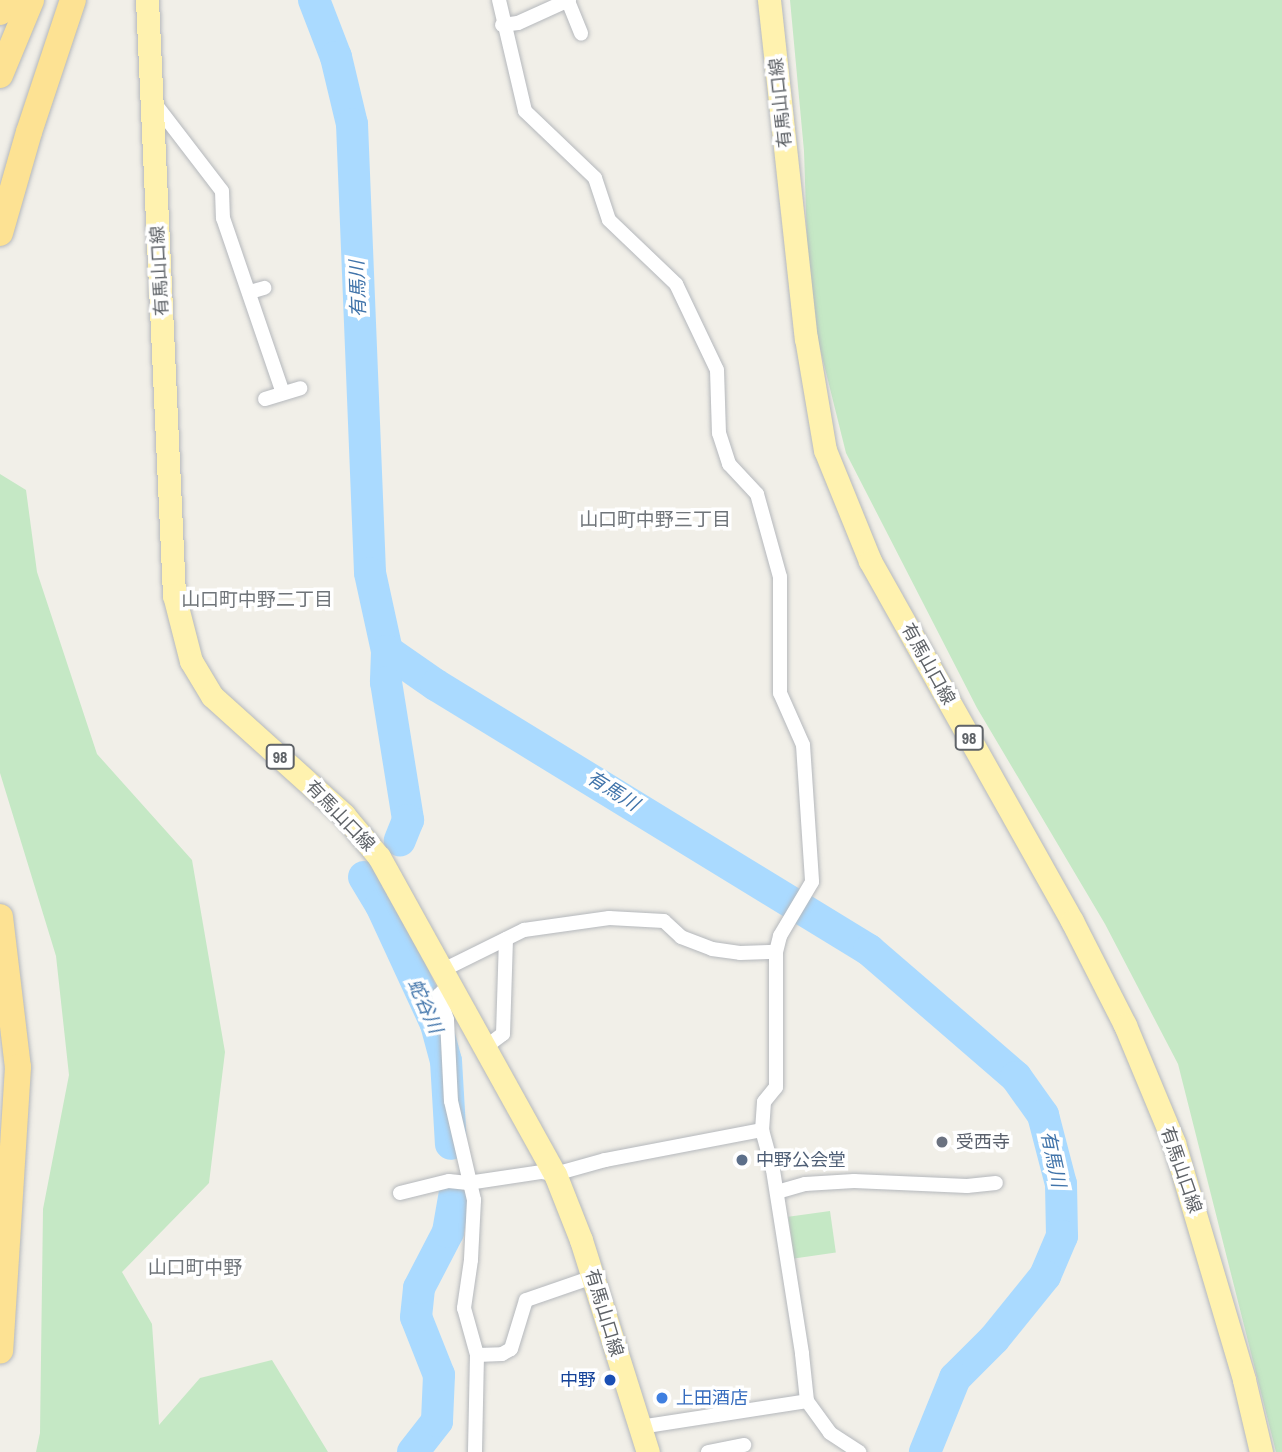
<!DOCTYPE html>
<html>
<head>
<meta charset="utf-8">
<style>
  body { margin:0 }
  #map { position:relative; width:1282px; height:1452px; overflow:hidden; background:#f1efe8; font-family:"Archivo Narrow","Noto Sans JP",sans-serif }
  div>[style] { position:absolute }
  .green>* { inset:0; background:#c5e8c5; transform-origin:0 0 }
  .river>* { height:32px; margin:-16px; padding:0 16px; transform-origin:16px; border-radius:16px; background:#aadaff }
  .roads { filter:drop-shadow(0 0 2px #b5b8bc) drop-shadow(0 0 2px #b5b8bc) }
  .street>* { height:14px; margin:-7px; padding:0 7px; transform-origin:7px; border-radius:7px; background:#fff }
  .primary>* { height:23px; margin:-11.5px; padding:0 11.5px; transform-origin:11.5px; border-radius:11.5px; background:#fff2af }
  .highway>* { height:26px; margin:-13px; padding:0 13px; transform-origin:13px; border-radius:13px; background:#fde293 }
  .dots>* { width:19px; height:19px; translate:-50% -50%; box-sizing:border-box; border:4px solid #fff; border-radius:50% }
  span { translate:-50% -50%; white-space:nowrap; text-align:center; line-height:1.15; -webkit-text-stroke:7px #fff; paint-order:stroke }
  .shield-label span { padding:2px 5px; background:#fff; border:2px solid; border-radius:5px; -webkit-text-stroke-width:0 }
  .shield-label { font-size:16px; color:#5f6368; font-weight:700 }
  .street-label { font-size:18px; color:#5f6368 }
  .worship-label { font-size:18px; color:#5b616d }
  .left { translate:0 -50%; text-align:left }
  .service-label { font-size:18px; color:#4e5e75 }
  .transit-label { font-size:18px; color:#164399 }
  .right { translate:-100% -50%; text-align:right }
  .shop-label { font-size:18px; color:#366cbe }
  .water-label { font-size:19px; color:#4174aa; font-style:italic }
  .neighbourhood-label { font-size:19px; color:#70757a }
</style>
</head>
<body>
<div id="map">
  <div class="green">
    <div style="clip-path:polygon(790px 0,1282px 0,1282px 1452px,1276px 1452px,1178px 1064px,1105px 924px,977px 708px,846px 453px,809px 304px,804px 151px)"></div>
    <div style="clip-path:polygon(0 474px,26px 490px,37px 572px,97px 754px,192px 860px,225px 1052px,209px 1183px,122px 1272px,152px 1324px,159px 1425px,200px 1378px,272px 1360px,328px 1452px,36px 1452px,40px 1433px,43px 1209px,69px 1075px,56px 956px,0 773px)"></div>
    <div style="left:830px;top:1211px;width:42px;height:42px;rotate:82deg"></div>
  </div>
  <div class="river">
    <div style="left:314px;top:0;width:61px;rotate:68.9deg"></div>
    <div style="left:336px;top:57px;width:69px;rotate:76.6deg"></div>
    <div style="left:352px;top:124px;width:449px;rotate:87.7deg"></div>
    <div style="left:370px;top:573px;width:80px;rotate:77.7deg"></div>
    <div style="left:387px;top:651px;width:60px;rotate:34.8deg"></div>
    <div style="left:436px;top:685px;width:508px;rotate:31.47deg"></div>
    <div style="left:869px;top:950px;width:194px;rotate:40.8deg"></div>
    <div style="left:1016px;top:1077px;width:47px;rotate:54.6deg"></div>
    <div style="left:1043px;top:1115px;width:71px;rotate:75.4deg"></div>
    <div style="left:1061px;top:1184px;width:52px;rotate:88.9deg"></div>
    <div style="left:1062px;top:1236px;width:43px;rotate:113deg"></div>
    <div style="left:1045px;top:1276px;width:81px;rotate:129deg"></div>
    <div style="left:994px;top:1339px;width:55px;rotate:135deg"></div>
    <div style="left:955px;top:1378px;width:80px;rotate:112.1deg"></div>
    <div style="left:387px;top:651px;width:31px;rotate:92deg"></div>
    <div style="left:386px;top:682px;width:140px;rotate:80.9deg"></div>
    <div style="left:408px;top:820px;width:22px;rotate:112deg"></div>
    <div style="left:364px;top:877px;width:33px;rotate:59deg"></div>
    <div style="left:381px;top:905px;width:131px;rotate:65.2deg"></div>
    <div style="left:436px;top:1024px;width:38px;rotate:75deg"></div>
    <div style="left:446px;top:1061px;width:83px;rotate:86.6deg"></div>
    <div style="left:413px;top:1452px;width:39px;rotate:-52deg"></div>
    <div style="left:437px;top:1421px;width:46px;rotate:-87.5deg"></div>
    <div style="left:439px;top:1375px;width:62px;rotate:-111.6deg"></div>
    <div style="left:416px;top:1317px;width:29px;rotate:-84deg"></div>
    <div style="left:419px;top:1288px;width:63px;rotate:-62.6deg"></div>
    <div style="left:448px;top:1232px;width:41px;rotate:-80.1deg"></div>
  </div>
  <div class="roads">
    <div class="street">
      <div style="left:499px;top:0;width:114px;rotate:76.8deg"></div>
      <div style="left:525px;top:111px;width:97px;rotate:43.7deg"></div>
      <div style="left:595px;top:178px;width:44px;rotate:71.6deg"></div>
      <div style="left:609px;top:220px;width:93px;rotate:43.7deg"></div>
      <div style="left:676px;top:284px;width:95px;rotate:64.5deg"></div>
      <div style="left:717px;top:370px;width:63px;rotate:88.2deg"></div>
      <div style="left:719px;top:433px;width:33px;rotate:72deg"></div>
      <div style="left:729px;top:464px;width:41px;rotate:47deg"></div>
      <div style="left:757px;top:494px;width:86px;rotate:74.5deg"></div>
      <div style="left:780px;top:577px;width:116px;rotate:90deg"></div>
      <div style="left:780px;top:693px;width:57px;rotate:66.1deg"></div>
      <div style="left:803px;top:745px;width:137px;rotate:86.2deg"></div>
      <div style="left:812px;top:882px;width:63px;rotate:120.7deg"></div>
      <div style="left:780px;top:936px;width:16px;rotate:104deg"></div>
      <div style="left:776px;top:952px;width:135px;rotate:90deg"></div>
      <div style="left:776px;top:1087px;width:19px;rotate:129deg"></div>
      <div style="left:764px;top:1102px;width:28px;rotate:94deg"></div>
      <div style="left:762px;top:1130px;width:41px;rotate:74.6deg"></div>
      <div style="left:773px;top:1170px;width:186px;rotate:81deg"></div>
      <div style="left:802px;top:1354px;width:47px;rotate:83.9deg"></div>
      <div style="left:807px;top:1401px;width:39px;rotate:54deg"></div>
      <div style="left:830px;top:1433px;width:35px;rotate:33deg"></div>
      <div style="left:568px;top:1px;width:35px;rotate:68deg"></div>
      <div style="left:502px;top:25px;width:16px;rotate:-7deg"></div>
      <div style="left:518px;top:23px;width:56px;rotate:-24.3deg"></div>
      <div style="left:153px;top:101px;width:113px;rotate:52.5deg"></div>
      <div style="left:222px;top:191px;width:27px;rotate:88deg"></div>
      <div style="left:223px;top:218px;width:185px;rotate:71.1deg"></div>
      <div style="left:250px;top:292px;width:15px;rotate:-16deg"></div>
      <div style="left:265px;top:399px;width:37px;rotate:-17deg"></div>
      <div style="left:441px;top:971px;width:93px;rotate:-26.3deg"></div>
      <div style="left:524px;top:930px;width:86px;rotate:-8deg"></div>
      <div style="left:609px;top:918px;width:55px;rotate:3.1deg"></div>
      <div style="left:664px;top:921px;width:23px;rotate:43deg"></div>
      <div style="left:681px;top:937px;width:33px;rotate:21deg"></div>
      <div style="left:712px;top:949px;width:28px;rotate:8deg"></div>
      <div style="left:740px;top:953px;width:36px;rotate:-2deg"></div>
      <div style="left:449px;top:985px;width:14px;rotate:135deg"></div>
      <div style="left:439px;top:995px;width:26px;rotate:72deg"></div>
      <div style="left:447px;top:1020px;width:81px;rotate:87.2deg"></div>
      <div style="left:451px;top:1101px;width:102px;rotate:76.9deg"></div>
      <div style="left:474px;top:1200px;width:60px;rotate:92.9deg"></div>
      <div style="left:471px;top:1260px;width:49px;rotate:98.3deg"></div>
      <div style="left:464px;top:1308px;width:49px;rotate:74.5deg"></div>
      <div style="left:477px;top:1355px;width:97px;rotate:91.2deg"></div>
      <div style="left:483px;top:1049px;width:25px;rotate:-37deg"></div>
      <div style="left:503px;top:1034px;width:95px;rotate:-88.2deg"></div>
      <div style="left:777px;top:1192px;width:29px;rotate:-16deg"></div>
      <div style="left:805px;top:1184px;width:49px;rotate:-3.5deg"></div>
      <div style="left:854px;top:1181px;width:113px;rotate:2.5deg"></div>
      <div style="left:967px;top:1186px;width:29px;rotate:-6deg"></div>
      <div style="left:400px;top:1193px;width:50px;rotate:-13.8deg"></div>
      <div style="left:449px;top:1181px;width:19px;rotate:6deg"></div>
      <div style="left:468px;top:1183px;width:75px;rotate:-8.5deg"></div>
      <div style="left:542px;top:1172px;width:13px;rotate:9deg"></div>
      <div style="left:555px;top:1174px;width:52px;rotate:-15.6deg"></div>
      <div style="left:605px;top:1160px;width:160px;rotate:-10.8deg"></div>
      <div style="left:477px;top:1355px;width:25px;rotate:-2deg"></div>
      <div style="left:502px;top:1354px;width:10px;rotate:-29deg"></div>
      <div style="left:511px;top:1349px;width:51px;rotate:-73deg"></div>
      <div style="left:526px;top:1300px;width:71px;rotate:-18.9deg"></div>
      <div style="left:640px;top:1427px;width:169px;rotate:-8.8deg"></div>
      <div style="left:708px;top:1452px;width:37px;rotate:-11deg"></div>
    </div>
    <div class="primary">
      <div style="left:147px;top:0;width:596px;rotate:87.4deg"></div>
      <div style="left:174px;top:595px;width:68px;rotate:75.6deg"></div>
      <div style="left:191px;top:661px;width:41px;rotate:59deg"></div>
      <div style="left:212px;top:696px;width:178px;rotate:42deg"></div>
      <div style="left:344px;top:815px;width:55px;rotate:50.2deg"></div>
      <div style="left:379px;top:857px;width:363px;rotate:61deg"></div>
      <div style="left:555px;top:1174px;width:71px;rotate:68.5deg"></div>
      <div style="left:581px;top:1240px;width:222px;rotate:72.5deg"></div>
      <div style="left:769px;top:0;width:340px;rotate:83.8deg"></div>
      <div style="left:806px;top:338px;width:114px;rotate:80.4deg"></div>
      <div style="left:825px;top:450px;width:120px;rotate:67.9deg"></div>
      <div style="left:870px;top:561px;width:413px;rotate:60.7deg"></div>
      <div style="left:1072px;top:921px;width:117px;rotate:63deg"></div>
      <div style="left:1125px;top:1025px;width:128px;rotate:67.4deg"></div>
      <div style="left:1174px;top:1143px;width:247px;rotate:73.5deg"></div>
      <div style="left:1244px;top:1380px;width:74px;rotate:76.7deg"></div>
    </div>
    <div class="highway">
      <div style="left:0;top:12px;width:13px;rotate:-67deg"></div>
      <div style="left:0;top:75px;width:81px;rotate:-67.5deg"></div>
      <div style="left:0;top:233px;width:105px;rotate:-74deg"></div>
      <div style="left:29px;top:132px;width:139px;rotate:-71.6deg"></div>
      <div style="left:0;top:917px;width:151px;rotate:83.2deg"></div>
      <div style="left:18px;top:1067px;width:284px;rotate:93.6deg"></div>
    </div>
  </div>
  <div class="dots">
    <div style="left:942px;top:1142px;background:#6b7280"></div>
    <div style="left:742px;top:1160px;background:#5c6f8a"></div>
    <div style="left:610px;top:1380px;background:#1a4fb4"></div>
    <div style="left:662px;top:1398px;background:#3f7fe0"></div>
  </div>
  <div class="shield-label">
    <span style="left:969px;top:738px">98</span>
    <span style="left:280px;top:757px">98</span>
  </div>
  <div class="street-label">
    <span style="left:781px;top:103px;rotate:-96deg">有馬山口線</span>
    <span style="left:160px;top:271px;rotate:-93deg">有馬山口線</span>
    <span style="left:928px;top:664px;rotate:61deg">有馬山口線</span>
    <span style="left:340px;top:816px;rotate:46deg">有馬山口線</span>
    <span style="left:1181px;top:1170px;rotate:71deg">有馬山口線</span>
    <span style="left:604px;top:1313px;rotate:73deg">有馬山口線</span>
  </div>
  <div class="worship-label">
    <span class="left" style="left:956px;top:1142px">受西寺</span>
  </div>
  <div class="service-label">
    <span class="left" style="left:756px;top:1160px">中野公会堂</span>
  </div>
  <div class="transit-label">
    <span class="right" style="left:596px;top:1380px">中野</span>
  </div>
  <div class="shop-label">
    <span class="left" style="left:676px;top:1398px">上田酒店</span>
  </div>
  <div class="water-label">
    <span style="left:358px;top:289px;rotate:-92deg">有馬川</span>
    <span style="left:613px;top:791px;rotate:32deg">有馬川</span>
    <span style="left:425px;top:1006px;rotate:66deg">蛇谷川</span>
    <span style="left:1053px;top:1159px;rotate:78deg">有馬川</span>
  </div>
  <div class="neighbourhood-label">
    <span style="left:655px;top:520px">山口町中野三丁目</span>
    <span style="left:257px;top:600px">山口町中野二丁目</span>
    <span style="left:195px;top:1268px">山口町中野</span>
  </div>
</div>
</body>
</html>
